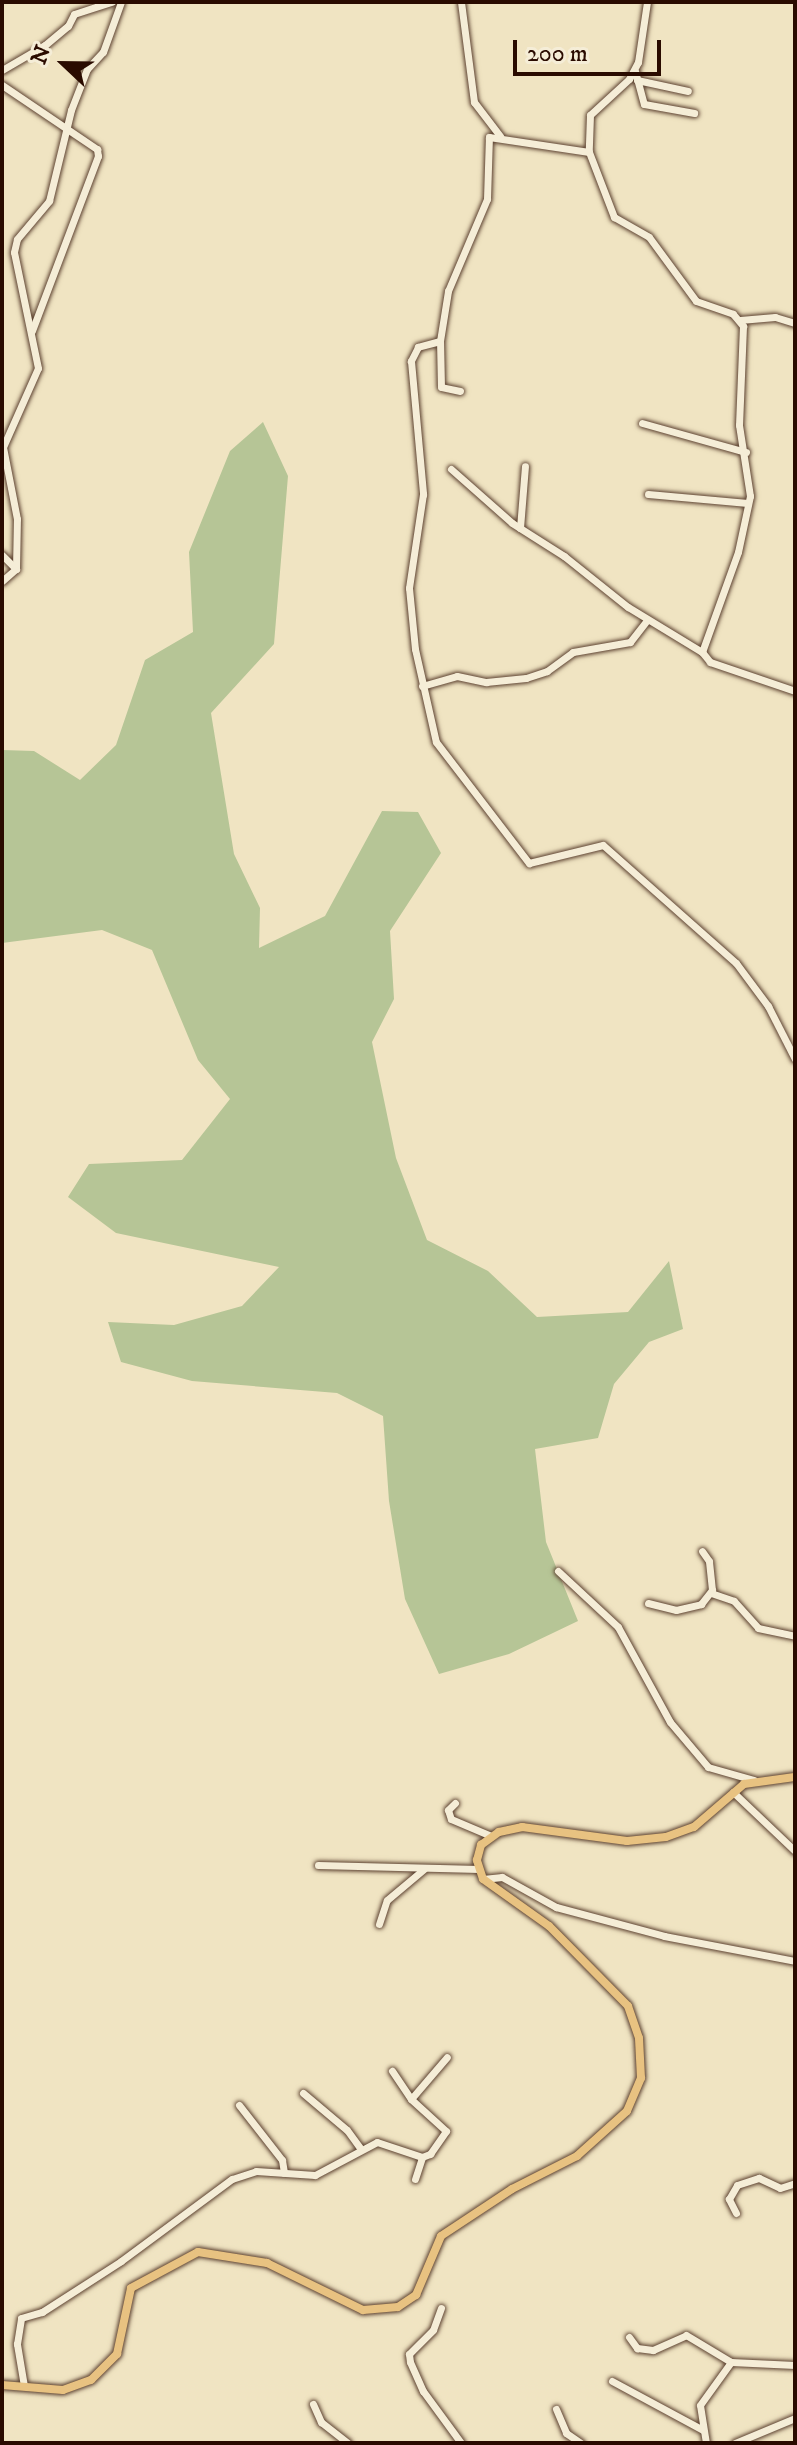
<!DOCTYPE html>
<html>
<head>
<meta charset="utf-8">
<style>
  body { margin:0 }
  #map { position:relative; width:797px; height:2445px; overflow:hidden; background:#f0e4c2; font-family:"IM FELL DW Pica",serif }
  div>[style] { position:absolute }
  .green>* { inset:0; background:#b6c596 }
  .roads { filter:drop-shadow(0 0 2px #5c4130) drop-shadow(0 0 2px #5c4130) }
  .minor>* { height:7px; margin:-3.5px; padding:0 3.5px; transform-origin:3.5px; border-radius:3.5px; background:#f5edd7 }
  .major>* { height:8px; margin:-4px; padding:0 4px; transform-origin:4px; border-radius:4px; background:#e8c281 }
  span { translate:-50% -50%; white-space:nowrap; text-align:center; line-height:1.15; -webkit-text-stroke:8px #f5edd7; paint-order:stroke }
  .frame { position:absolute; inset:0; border:4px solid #2a0b00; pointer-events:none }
  .north { position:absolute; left:24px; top:24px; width:80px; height:80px; -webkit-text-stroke:6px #f5edd7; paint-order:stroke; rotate:292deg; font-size:22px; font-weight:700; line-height:32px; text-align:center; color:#2a0b00 }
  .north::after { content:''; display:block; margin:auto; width:28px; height:36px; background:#2a0b00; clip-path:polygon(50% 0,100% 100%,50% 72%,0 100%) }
  .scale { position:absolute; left:513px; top:40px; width:148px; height:36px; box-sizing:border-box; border:4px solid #2a0b00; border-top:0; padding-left:10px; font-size:24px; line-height:28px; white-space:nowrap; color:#2a0b00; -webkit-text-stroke:6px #f5edd7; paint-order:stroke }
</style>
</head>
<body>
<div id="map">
  <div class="green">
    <div style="clip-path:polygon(263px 422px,288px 476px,274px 644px,211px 713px,234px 854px,260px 908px,259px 948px,325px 916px,382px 811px,418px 812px,441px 853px,390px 931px,394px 999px,372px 1042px,396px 1158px,427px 1240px,488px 1271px,537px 1317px,628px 1312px,669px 1261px,683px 1329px,649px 1342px,614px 1384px,598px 1438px,535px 1449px,546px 1542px,578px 1621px,509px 1654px,439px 1674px,405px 1599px,389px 1501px,383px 1416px,337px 1393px,192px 1381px,121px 1362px,108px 1322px,174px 1325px,242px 1306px,279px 1267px,116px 1233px,68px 1197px,89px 1164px,182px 1160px,230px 1099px,198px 1060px,152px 950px,102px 930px,2px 943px,2px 750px,34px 751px,80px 780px,116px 745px,145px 660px,193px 632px,189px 552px,230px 451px)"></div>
  </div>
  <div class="roads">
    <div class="minor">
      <div style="left:461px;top:2px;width:101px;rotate:82.6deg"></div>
      <div style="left:474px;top:102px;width:43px;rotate:52.6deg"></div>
      <div style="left:647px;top:2px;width:61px;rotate:98.5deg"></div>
      <div style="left:638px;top:62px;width:19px;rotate:118deg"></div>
      <div style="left:629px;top:79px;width:53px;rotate:137.3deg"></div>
      <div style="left:590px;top:115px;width:37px;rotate:92deg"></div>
      <div style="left:589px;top:152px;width:70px;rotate:69deg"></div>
      <div style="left:614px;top:217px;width:40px;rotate:29.7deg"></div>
      <div style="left:649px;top:237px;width:79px;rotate:53.7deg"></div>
      <div style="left:696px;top:301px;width:39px;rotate:19deg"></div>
      <div style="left:733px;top:314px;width:16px;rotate:50deg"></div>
      <div style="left:743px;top:326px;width:99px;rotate:92.3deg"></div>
      <div style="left:739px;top:425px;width:72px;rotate:81.2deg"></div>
      <div style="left:750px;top:496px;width:57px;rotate:102.1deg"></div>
      <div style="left:738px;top:552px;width:106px;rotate:109.8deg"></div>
      <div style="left:702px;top:652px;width:13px;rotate:51deg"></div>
      <div style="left:710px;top:662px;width:90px;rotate:18.8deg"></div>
      <div style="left:2px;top:70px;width:50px;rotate:-30.2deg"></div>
      <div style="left:45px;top:45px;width:30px;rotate:-40deg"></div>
      <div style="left:68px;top:26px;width:13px;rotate:-63deg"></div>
      <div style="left:74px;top:14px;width:40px;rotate:-18deg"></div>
      <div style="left:635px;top:71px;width:34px;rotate:75deg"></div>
      <div style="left:644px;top:104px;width:51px;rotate:10.2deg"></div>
      <div style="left:637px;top:80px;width:52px;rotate:12.2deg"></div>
      <div style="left:2px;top:85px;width:115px;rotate:34deg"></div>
      <div style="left:97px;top:149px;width:7px;rotate:82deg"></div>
      <div style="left:98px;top:156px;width:187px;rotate:110.7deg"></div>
      <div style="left:740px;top:320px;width:35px;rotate:-5deg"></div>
      <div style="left:775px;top:317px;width:21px;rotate:17deg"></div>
      <div style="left:440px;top:341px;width:23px;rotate:165deg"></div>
      <div style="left:418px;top:347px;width:16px;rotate:117deg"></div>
      <div style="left:411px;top:361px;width:134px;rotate:84.8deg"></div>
      <div style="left:423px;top:494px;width:95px;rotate:98.5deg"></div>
      <div style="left:409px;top:588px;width:61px;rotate:84.4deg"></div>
      <div style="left:415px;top:649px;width:95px;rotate:77.3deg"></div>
      <div style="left:436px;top:742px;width:153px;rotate:52.5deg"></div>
      <div style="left:529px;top:863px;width:76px;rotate:-13.7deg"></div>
      <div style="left:603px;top:845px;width:178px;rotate:41.6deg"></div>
      <div style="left:736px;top:963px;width:54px;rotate:53.3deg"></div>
      <div style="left:768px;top:1006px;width:59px;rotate:63deg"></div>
      <div style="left:460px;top:391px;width:19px;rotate:-168deg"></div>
      <div style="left:441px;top:387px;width:46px;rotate:-91.2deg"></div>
      <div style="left:440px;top:341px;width:51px;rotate:-80.9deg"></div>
      <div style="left:448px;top:291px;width:100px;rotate:-67deg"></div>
      <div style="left:487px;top:199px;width:62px;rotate:-88.2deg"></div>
      <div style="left:489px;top:137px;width:101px;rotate:8.5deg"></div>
      <div style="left:642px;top:423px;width:108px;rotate:15.6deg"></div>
      <div style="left:451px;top:469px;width:81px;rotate:41.5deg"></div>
      <div style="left:512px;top:523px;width:62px;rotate:32.4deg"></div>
      <div style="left:564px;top:556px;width:82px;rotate:38.6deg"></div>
      <div style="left:628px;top:607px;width:87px;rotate:31.3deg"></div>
      <div style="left:648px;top:494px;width:100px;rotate:5.1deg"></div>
      <div style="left:520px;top:528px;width:62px;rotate:-85.4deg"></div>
      <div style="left:2px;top:555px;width:20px;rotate:45deg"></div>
      <div style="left:2px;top:581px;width:18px;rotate:-41deg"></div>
      <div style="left:16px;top:569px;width:50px;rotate:-88.9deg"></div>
      <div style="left:17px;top:519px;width:73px;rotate:-101deg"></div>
      <div style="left:3px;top:447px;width:86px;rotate:-66.1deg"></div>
      <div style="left:38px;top:368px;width:118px;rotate:-101.7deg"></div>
      <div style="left:14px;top:252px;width:13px;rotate:-77deg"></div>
      <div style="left:17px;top:239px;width:50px;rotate:-49.9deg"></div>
      <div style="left:49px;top:201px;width:94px;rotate:-76.4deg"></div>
      <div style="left:71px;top:110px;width:44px;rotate:-68.7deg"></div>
      <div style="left:87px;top:69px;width:23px;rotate:-47deg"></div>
      <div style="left:103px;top:52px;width:53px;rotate:-70.2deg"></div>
      <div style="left:422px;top:686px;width:36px;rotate:-16deg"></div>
      <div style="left:457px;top:676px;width:30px;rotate:12deg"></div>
      <div style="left:486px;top:682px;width:40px;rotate:-5.7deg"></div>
      <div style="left:526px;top:678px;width:22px;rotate:-18deg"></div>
      <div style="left:547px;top:671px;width:32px;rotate:-36deg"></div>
      <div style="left:573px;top:652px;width:58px;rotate:-10deg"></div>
      <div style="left:630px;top:642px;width:28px;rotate:-52deg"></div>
      <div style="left:558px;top:1571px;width:82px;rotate:43deg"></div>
      <div style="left:618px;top:1627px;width:108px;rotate:61.3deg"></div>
      <div style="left:670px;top:1722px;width:59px;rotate:49.8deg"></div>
      <div style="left:708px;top:1767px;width:48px;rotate:15.8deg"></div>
      <div style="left:711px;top:1593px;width:24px;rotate:19deg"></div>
      <div style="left:734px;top:1601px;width:36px;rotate:48deg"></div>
      <div style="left:758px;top:1628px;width:38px;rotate:12deg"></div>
      <div style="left:648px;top:1603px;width:29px;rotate:14deg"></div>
      <div style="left:676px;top:1610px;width:26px;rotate:-13deg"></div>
      <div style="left:701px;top:1604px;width:18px;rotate:-52deg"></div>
      <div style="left:712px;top:1590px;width:29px;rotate:-96deg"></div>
      <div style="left:709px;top:1561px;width:12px;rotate:-125deg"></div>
      <div style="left:733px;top:1792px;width:86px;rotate:43.6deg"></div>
      <div style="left:455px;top:1803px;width:10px;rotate:135deg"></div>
      <div style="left:448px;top:1810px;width:9px;rotate:72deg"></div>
      <div style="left:451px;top:1819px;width:43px;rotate:23deg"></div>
      <div style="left:318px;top:1865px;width:161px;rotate:1.4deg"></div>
      <div style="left:483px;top:1879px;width:19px;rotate:-6deg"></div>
      <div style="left:502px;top:1877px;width:62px;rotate:29.1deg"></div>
      <div style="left:556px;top:1907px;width:112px;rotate:15deg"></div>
      <div style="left:664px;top:1936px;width:133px;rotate:10.8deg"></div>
      <div style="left:379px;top:1924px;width:25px;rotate:-72deg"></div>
      <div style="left:387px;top:1900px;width:48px;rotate:-40deg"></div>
      <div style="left:303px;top:2093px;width:57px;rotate:40.1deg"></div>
      <div style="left:347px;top:2130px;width:24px;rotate:54deg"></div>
      <div style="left:411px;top:2099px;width:55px;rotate:-49.4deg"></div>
      <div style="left:239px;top:2105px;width:70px;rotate:52deg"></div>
      <div style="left:282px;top:2160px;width:13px;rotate:81deg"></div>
      <div style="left:415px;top:2179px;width:23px;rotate:-72deg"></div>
      <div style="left:736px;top:2213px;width:16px;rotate:-117deg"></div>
      <div style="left:729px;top:2199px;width:16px;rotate:-60deg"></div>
      <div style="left:737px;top:2185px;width:23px;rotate:-18deg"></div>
      <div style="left:759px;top:2178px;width:23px;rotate:25deg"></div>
      <div style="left:780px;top:2188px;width:16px;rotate:-18deg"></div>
      <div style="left:441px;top:2308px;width:23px;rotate:110deg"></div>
      <div style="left:433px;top:2330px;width:34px;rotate:135deg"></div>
      <div style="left:409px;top:2354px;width:8px;rotate:83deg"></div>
      <div style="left:410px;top:2362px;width:32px;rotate:66deg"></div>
      <div style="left:423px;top:2391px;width:64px;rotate:53.8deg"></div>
      <div style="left:629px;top:2337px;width:14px;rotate:54deg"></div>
      <div style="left:637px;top:2348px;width:16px;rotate:7deg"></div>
      <div style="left:653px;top:2350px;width:36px;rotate:-24deg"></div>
      <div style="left:686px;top:2335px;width:52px;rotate:31deg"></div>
      <div style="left:731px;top:2362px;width:64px;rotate:2.7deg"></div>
      <div style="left:612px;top:2381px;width:103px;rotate:28.3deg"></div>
      <div style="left:24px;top:2386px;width:43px;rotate:-99.5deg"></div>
      <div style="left:17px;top:2344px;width:26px;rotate:-81deg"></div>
      <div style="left:21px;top:2318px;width:22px;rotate:-16deg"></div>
      <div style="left:42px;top:2312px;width:94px;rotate:-32.8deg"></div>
      <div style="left:121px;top:2261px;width:138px;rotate:-36.5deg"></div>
      <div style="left:232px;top:2179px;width:25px;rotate:-18deg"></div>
      <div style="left:256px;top:2171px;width:59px;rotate:3.9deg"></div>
      <div style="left:315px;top:2175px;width:70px;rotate:-28deg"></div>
      <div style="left:377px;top:2142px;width:47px;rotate:18.4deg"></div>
      <div style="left:422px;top:2157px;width:9px;rotate:-21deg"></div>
      <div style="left:430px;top:2154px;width:28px;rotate:-55deg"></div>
      <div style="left:446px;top:2131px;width:47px;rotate:-137.6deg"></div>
      <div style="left:411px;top:2099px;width:34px;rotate:-124deg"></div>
      <div style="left:313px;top:2404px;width:20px;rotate:66deg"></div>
      <div style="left:321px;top:2422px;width:34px;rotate:38deg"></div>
      <div style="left:556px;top:2409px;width:26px;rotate:67deg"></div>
      <div style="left:566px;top:2433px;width:18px;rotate:34deg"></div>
      <div style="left:706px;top:2443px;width:38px;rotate:-99deg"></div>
      <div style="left:700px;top:2405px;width:53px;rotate:-54.2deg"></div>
      <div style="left:735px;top:2443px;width:65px;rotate:-22.6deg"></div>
    </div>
    <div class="major">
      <div style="left:2px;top:2385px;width:61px;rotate:4.7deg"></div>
      <div style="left:63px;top:2390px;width:30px;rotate:-20deg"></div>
      <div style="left:91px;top:2380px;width:37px;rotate:-45deg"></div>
      <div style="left:117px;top:2354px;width:67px;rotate:-78deg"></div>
      <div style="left:131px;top:2288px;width:76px;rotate:-28.2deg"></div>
      <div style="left:198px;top:2252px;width:70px;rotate:9.1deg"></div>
      <div style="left:267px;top:2263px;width:107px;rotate:26.1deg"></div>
      <div style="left:363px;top:2310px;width:35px;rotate:-5deg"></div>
      <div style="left:398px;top:2307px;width:22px;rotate:-34deg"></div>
      <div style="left:416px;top:2295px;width:64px;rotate:-67deg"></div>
      <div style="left:441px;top:2236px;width:85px;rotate:-33.5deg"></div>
      <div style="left:512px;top:2189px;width:73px;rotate:-26.9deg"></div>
      <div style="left:577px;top:2156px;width:67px;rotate:-42deg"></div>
      <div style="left:627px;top:2111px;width:36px;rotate:-67deg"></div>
      <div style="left:641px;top:2078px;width:40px;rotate:-92.9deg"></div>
      <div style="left:639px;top:2038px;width:34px;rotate:-109deg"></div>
      <div style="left:628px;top:2006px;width:112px;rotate:-134.6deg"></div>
      <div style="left:549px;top:1926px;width:81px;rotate:-144.5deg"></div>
      <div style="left:483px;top:1879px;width:20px;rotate:-108deg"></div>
      <div style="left:477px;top:1860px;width:16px;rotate:-75deg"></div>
      <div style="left:481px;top:1845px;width:22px;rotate:-36deg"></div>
      <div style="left:499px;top:1832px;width:24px;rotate:-12deg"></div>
      <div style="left:522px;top:1827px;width:106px;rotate:7.6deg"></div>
      <div style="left:627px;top:1841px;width:39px;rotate:-6deg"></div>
      <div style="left:666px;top:1837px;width:30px;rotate:-20deg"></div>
      <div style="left:694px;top:1827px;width:66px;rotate:-40.7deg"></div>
      <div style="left:744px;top:1784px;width:51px;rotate:-7.8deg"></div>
    </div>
  </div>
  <div class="frame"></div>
  <div class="north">N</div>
  <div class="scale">200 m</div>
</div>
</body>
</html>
